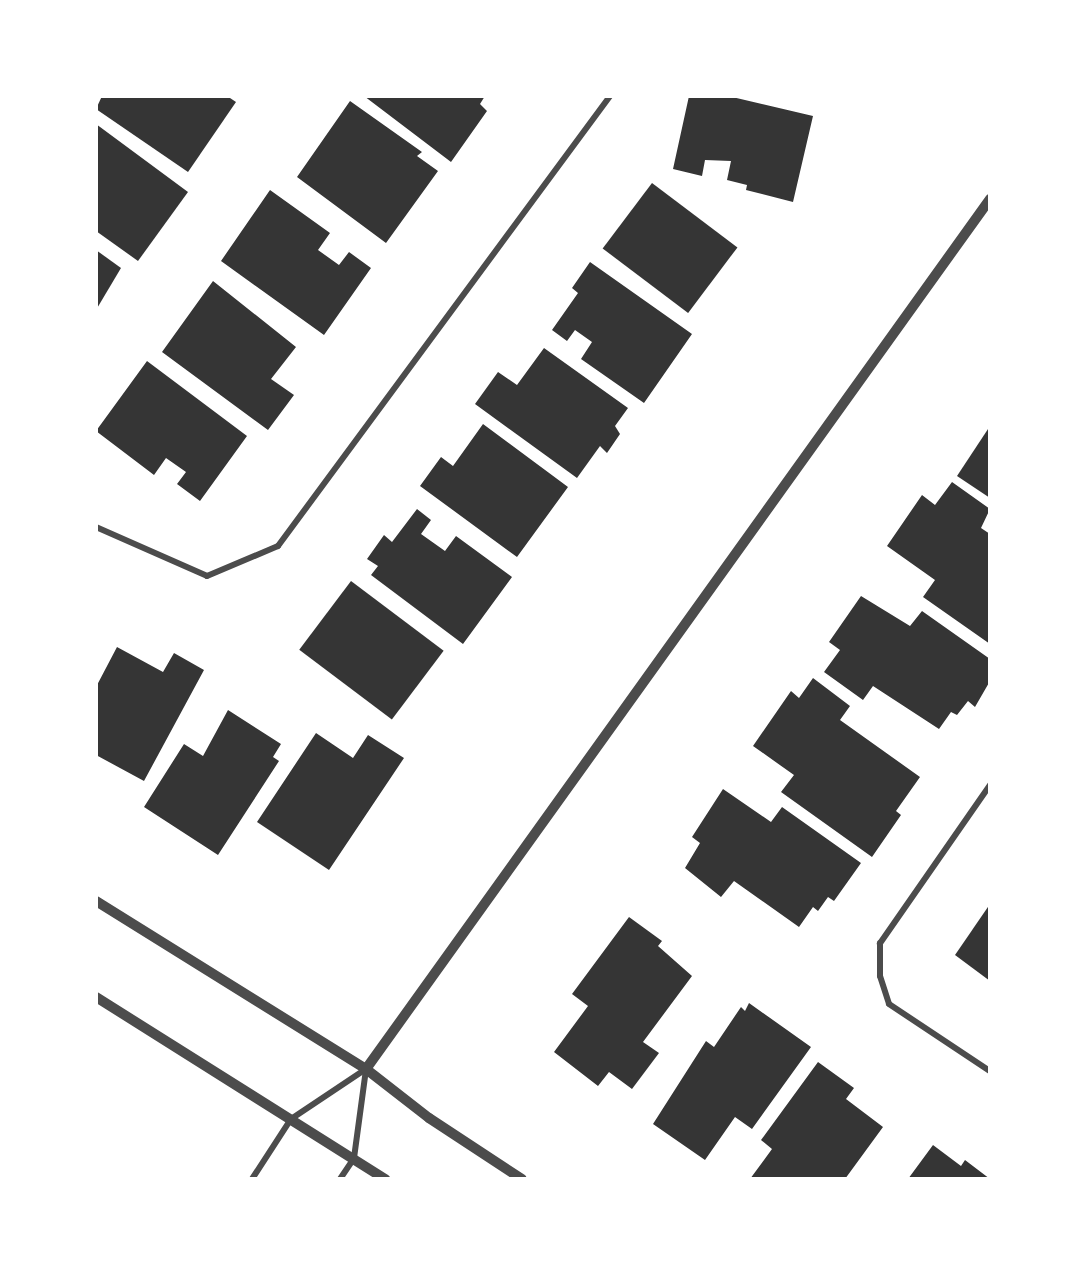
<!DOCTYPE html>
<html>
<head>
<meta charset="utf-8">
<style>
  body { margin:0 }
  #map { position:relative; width:1086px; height:1275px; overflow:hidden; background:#fff; font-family:"DM Sans",sans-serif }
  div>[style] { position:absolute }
  .building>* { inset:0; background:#353535; transform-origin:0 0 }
  .minor>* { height:6px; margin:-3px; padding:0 3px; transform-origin:3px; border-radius:3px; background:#4c4c4c }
  .tertiary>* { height:10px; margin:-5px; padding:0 5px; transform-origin:5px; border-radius:5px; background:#4c4c4c }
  span { translate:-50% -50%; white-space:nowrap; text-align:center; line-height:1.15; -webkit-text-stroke:6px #fff; paint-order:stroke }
  .frame { position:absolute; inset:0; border:98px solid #fff; pointer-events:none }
</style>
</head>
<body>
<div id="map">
  <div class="building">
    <div style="clip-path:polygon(102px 96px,227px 96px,236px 102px,188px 172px,96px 109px)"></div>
    <div style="clip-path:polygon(364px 96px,485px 96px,480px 104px,487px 111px,451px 162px)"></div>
    <div style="clip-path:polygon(689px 96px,728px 96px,813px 116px,793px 202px,746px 190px,747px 185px,727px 180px,731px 161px,705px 160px,702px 176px,673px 169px)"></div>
    <div style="clip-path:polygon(350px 101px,422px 152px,417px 156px,438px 171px,386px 243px,297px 177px)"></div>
    <div style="clip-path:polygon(96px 124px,188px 192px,138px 261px,96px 231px)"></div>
    <div style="left:652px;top:183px;width:107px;height:82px;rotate:37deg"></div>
    <div style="clip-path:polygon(270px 190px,330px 233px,318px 250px,339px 265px,349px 252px,371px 268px,324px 335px,221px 261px)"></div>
    <div style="clip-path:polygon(96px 250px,121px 268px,96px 310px)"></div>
    <div style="clip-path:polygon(590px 262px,692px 334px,644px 403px,581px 359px,592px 342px,575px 330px,567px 341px,552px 330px,578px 293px,572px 288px)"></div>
    <div style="clip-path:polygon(213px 281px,296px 347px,271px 379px,294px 395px,268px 430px,162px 352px)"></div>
    <div style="clip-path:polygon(544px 348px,628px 408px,615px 426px,620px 434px,607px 453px,600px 446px,577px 478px,475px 404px,498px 372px,517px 385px)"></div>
    <div style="clip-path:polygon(147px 361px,247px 436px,200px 501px,177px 484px,186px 472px,166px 458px,154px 475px,96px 431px)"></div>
    <div style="clip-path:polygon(483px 424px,568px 487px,517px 557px,420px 486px,441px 457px,453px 466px)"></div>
    <div style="clip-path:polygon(990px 426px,990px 498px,957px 476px)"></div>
    <div style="clip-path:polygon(952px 482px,990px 509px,981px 528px,990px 534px,990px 644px,923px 597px,935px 580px,887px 546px,922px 495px,935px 505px)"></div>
    <div style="clip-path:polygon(417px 509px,431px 520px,421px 534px,445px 551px,456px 536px,512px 577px,463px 644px,371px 575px,378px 566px,367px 559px,384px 535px,392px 542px)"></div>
    <div style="left:351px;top:581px;width:116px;height:86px;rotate:37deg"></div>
    <div style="clip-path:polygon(861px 596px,910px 626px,922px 611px,990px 659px,990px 681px,975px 707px,968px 701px,957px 715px,951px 712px,939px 729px,873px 686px,863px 700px,824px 672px,840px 650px,829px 642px)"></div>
    <div style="clip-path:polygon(117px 647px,163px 672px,174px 653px,204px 670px,144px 781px,96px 755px,96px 687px)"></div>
    <div style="clip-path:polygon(813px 678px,850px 706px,840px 720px,920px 777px,896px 811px,901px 815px,872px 857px,781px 792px,794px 775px,753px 746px,791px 691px,799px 698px)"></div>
    <div style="clip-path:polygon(228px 710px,281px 744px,273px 757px,279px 761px,218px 855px,144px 807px,184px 744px,203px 756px)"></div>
    <div style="clip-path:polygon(316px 733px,353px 758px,368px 735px,404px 758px,329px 870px,257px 822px)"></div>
    <div style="clip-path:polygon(723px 789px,771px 822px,782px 807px,861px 863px,834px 901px,828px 897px,818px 911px,813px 907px,799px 927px,734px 881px,721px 897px,685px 868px,700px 843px,692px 837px)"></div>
    <div style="clip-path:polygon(990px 904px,990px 981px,955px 955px)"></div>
    <div style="clip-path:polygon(629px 917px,662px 941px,658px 946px,692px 976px,643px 1042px,659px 1053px,632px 1089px,609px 1072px,598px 1086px,554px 1052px,588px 1006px,572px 994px)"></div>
    <div style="clip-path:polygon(749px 1003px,811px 1047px,752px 1129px,735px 1117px,705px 1160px,653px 1124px,706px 1041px,714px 1047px,741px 1007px,745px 1011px)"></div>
    <div style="clip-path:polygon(818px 1062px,854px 1088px,846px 1099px,883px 1127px,845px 1179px,750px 1179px,772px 1149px,761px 1140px)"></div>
    <div style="clip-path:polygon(933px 1145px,961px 1166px,965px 1160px,990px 1179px,908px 1179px)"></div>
  </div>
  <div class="minor">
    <div style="left:96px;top:527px;width:121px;rotate:23.8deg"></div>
    <div style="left:207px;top:576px;width:77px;rotate:-22.9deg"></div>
    <div style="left:278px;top:546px;width:559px;rotate:-53.58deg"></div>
    <div style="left:990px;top:785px;width:193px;rotate:124.8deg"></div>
    <div style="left:880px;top:943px;width:33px;rotate:90deg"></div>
    <div style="left:880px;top:976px;width:29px;rotate:72deg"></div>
    <div style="left:889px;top:1004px;width:121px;rotate:33.6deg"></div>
    <div style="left:252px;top:1179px;width:72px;rotate:-57deg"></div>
    <div style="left:291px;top:1119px;width:90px;rotate:-33.7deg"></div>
    <div style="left:340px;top:1179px;width:25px;rotate:-56deg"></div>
    <div style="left:354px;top:1158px;width:90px;rotate:-82.3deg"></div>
  </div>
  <div class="tertiary">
    <div style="left:96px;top:901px;width:318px;rotate:31.9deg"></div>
    <div style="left:366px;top:1069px;width:80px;rotate:37.9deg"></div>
    <div style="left:429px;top:1118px;width:111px;rotate:33.3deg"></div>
    <div style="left:96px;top:997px;width:342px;rotate:32.2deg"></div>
    <div style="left:366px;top:1069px;width:1071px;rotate:-54.35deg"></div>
  </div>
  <div class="frame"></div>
</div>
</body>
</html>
